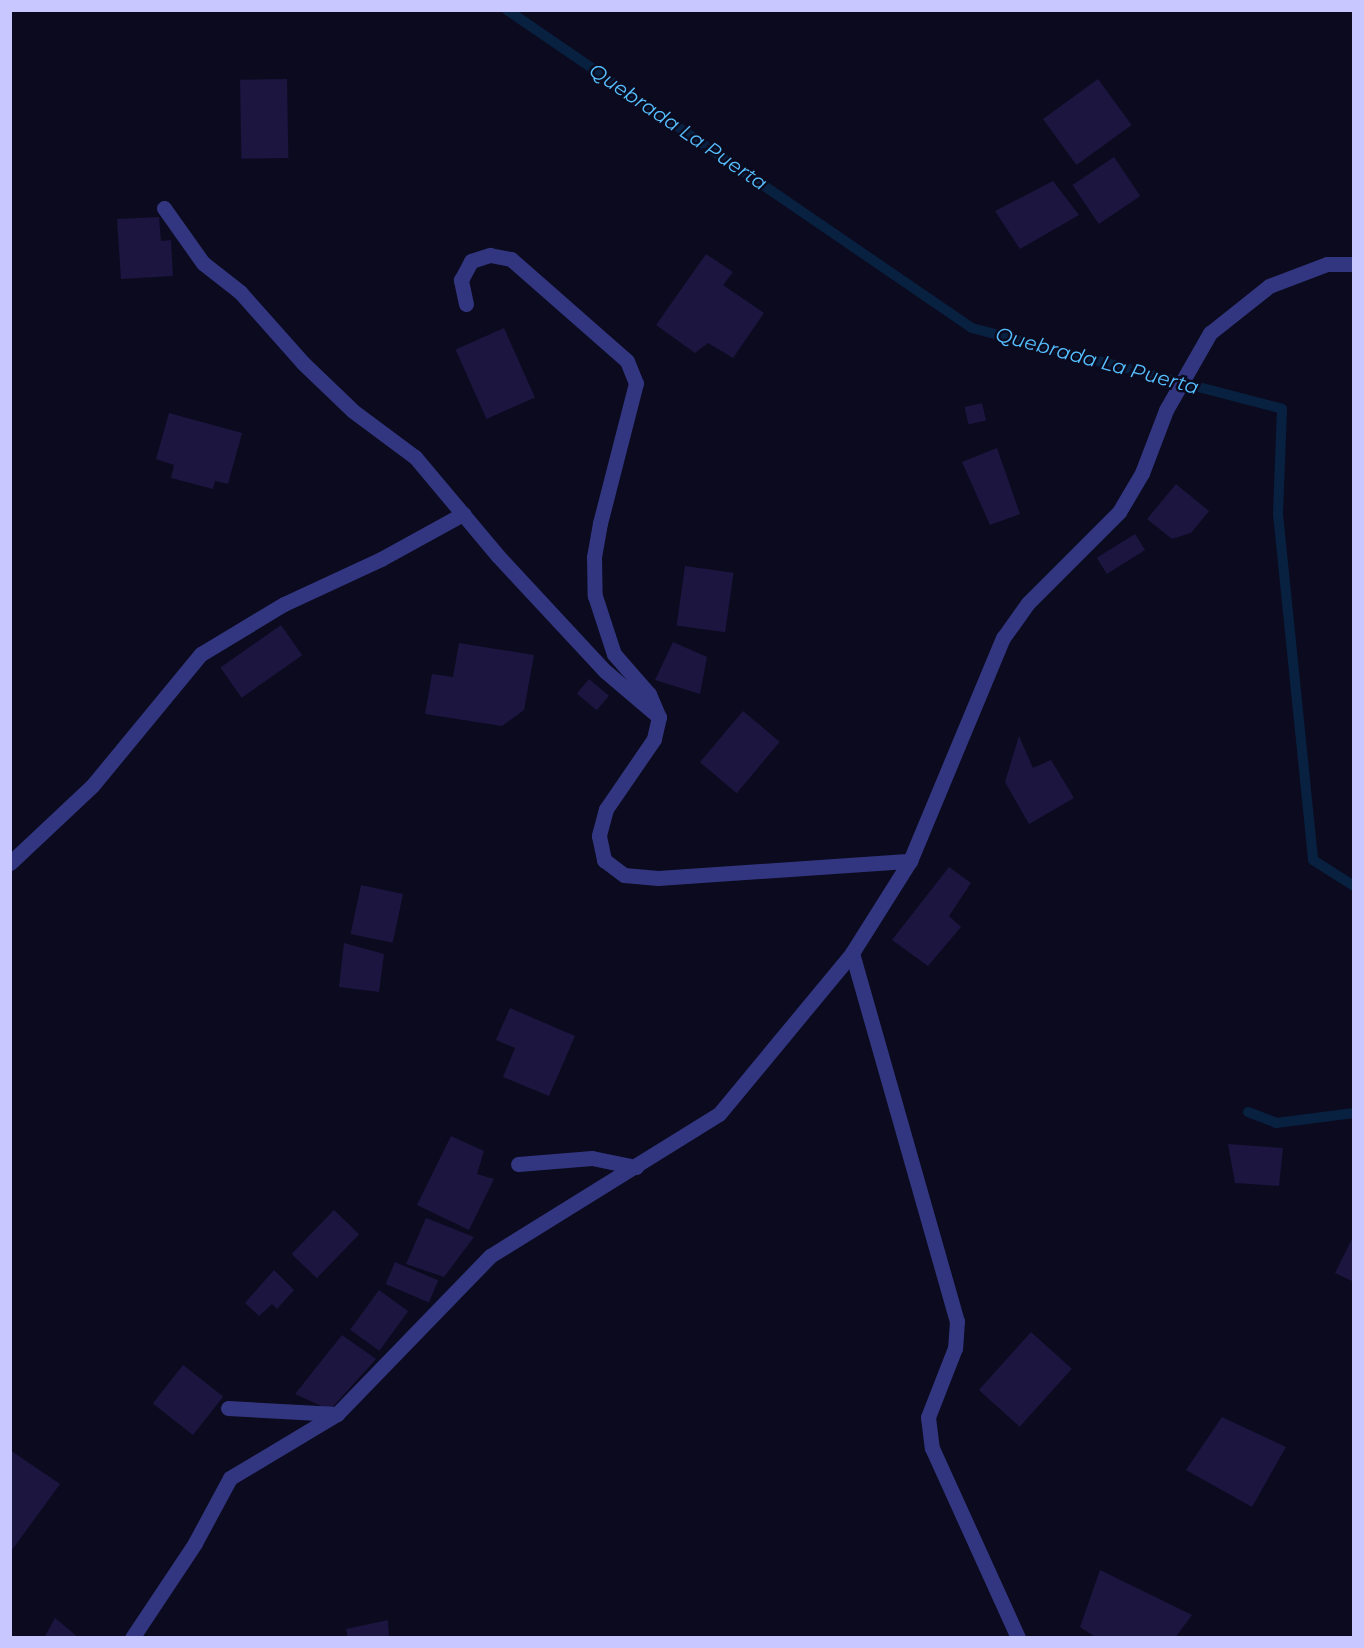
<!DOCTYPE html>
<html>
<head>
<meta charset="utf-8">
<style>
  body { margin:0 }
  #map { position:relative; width:1364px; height:1648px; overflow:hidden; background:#0c0a1e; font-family:Montserrat,sans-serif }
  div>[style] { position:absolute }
  .stream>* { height:10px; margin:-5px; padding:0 5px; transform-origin:5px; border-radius:5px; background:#082140 }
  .building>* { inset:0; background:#1b1540; transform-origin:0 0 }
  .lane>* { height:15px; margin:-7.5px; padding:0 7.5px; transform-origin:7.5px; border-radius:7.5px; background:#323680 }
  .street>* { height:15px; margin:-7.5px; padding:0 7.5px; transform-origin:7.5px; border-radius:7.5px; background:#323680 }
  span { translate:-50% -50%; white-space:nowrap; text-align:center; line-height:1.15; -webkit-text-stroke:5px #0c0a1e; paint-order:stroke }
  .water-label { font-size:20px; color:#55bfff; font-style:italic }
  .frame { position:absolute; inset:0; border:12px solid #c9c7ff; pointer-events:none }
</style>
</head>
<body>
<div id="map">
  <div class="stream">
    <div style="left:507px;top:10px;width:563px;rotate:34.37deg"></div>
    <div style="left:972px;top:328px;width:320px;rotate:14.6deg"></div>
    <div style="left:1282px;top:409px;width:105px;rotate:92.2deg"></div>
    <div style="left:1278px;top:514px;width:348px;rotate:84.2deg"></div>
    <div style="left:1313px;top:860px;width:49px;rotate:32.4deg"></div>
    <div style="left:1248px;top:1112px;width:30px;rotate:21deg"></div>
    <div style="left:1276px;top:1123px;width:79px;rotate:-7.3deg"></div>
  </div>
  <div class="building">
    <div style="left:287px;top:79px;width:79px;height:47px;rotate:89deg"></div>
    <div style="left:1098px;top:79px;width:57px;height:68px;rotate:54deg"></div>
    <div style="left:1114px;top:157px;width:47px;height:50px;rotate:56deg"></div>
    <div style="clip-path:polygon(1053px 181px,1079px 215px,1020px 249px,995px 211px)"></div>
    <div style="clip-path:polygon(159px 217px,161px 241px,171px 240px,173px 276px,121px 279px,117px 219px)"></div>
    <div style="clip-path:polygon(706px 254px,733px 272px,723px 285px,764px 313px,733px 358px,708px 343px,695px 353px,656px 325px)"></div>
    <div style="left:504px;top:328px;width:76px;height:53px;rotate:66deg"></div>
    <div style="left:982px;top:403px;width:18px;height:18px;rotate:77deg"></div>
    <div style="clip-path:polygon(169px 413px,242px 433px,228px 484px,215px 481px,213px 489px,171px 478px,174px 465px,156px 459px)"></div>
    <div style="clip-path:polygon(997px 448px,1020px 514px,990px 525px,962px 462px)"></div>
    <div style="clip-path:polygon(1176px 484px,1209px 511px,1191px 533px,1172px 539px,1147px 519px)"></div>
    <div style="left:1135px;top:534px;width:19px;height:45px;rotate:58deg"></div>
    <div style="left:685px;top:566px;width:49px;height:60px;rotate:8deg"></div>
    <div style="left:281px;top:625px;width:37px;height:74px;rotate:55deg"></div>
    <div style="clip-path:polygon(673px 642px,707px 657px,700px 694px,655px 680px)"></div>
    <div style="clip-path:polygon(459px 643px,534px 655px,524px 710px,502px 726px,425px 714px,432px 674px,453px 677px)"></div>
    <div style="left:589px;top:679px;width:26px;height:19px;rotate:40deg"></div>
    <div style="left:743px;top:711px;width:48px;height:67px;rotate:40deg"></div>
    <div style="clip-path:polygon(1019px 736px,1033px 768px,1051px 760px,1074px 798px,1029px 824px,1005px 782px)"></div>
    <div style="clip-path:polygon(949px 867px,971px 883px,949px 916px,961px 927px,928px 966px,892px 940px)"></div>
    <div style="left:361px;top:885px;width:43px;height:50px;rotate:12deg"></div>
    <div style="clip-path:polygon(344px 943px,384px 954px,379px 992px,339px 987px)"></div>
    <div style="clip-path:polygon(510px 1008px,575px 1036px,549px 1096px,503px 1077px,515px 1048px,496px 1040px)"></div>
    <div style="clip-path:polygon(451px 1136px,484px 1151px,477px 1174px,494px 1179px,469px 1230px,417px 1205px)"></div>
    <div style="clip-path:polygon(1228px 1144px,1283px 1148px,1279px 1186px,1235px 1183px)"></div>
    <div style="left:334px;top:1210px;width:35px;height:61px;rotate:44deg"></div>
    <div style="clip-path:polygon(426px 1218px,474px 1237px,444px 1277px,406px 1264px)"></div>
    <div style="clip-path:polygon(1354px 1235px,1354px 1282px,1335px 1273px)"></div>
    <div style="left:395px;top:1262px;width:47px;height:24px;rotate:23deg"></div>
    <div style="clip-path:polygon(274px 1270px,294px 1290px,277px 1309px,272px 1304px,259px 1316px,245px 1303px)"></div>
    <div style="left:379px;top:1290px;width:36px;height:49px;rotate:36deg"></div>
    <div style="left:1031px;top:1332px;width:55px;height:78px;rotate:42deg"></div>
    <div style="clip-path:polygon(342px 1335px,376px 1359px,330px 1410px,295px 1394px)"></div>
    <div style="left:183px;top:1365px;width:51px;height:49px;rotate:38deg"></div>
    <div style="clip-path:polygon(1222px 1417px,1286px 1447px,1252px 1507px,1186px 1470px)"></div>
    <div style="clip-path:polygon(10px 1450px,60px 1484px,12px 1550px,10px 1548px)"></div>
    <div style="clip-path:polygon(1100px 1570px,1192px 1615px,1175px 1638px,1097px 1638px,1080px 1627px)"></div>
    <div style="clip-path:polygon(55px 1618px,79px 1638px,44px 1638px)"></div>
    <div style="clip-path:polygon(388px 1620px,389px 1638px,348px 1638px,346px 1629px)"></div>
  </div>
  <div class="lane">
    <div style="left:164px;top:208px;width:67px;rotate:54.7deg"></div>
    <div style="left:203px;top:263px;width:47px;rotate:38.1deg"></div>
    <div style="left:240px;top:292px;width:95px;rotate:48.4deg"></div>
    <div style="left:303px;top:363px;width:69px;rotate:43.8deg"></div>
    <div style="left:353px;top:411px;width:77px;rotate:36.6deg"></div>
    <div style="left:415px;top:457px;width:129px;rotate:50deg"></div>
    <div style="left:498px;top:556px;width:157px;rotate:47.1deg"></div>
    <div style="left:605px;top:671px;width:71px;rotate:40.4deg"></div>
    <div style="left:10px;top:863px;width:112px;rotate:-43.2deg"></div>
    <div style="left:92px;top:786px;width:171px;rotate:-50.5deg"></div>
    <div style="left:201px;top:654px;width:97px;rotate:-31.1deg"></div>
    <div style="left:284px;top:604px;width:107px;rotate:-24.9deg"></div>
    <div style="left:381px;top:559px;width:94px;rotate:-28.8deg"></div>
    <div style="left:228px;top:1408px;width:109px;rotate:3.2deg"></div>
  </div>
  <div class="street">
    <div style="left:466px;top:304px;width:25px;rotate:-102deg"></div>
    <div style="left:461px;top:280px;width:21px;rotate:-62deg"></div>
    <div style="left:471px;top:261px;width:20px;rotate:-18deg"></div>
    <div style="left:490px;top:255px;width:21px;rotate:11deg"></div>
    <div style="left:511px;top:259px;width:154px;rotate:41.3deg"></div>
    <div style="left:627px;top:361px;width:24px;rotate:68deg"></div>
    <div style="left:636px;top:383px;width:145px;rotate:104.4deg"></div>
    <div style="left:600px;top:523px;width:35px;rotate:100deg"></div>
    <div style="left:594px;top:557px;width:39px;rotate:89deg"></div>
    <div style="left:595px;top:596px;width:61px;rotate:71.9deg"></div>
    <div style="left:614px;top:654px;width:53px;rotate:48.8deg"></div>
    <div style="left:649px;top:694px;width:25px;rotate:67deg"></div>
    <div style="left:659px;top:717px;width:23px;rotate:103deg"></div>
    <div style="left:654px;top:739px;width:85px;rotate:124.4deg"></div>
    <div style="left:606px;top:809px;width:28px;rotate:105deg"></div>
    <div style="left:599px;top:836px;width:25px;rotate:78deg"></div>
    <div style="left:604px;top:860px;width:25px;rotate:37deg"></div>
    <div style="left:624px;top:875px;width:34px;rotate:5deg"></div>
    <div style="left:658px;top:878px;width:253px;rotate:-3.9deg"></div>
    <div style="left:852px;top:953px;width:383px;rotate:74.1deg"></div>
    <div style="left:957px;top:1321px;width:27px;rotate:94deg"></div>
    <div style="left:955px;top:1348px;width:74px;rotate:111.4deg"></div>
    <div style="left:928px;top:1417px;width:31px;rotate:83deg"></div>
    <div style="left:932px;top:1448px;width:209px;rotate:65.6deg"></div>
    <div style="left:518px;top:1164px;width:74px;rotate:-4.6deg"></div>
    <div style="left:592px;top:1158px;width:45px;rotate:11.6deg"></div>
    <div style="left:132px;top:1638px;width:114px;rotate:-56.4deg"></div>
    <div style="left:195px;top:1543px;width:74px;rotate:-61.7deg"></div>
    <div style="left:230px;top:1478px;width:125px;rotate:-30.9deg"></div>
    <div style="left:337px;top:1414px;width:220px;rotate:-45.9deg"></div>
    <div style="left:490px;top:1256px;width:269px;rotate:-31.8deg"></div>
    <div style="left:719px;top:1114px;width:209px;rotate:-50.4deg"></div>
    <div style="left:852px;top:953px;width:109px;rotate:-57.8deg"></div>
    <div style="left:910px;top:861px;width:242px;rotate:-67.4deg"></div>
    <div style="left:1003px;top:638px;width:43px;rotate:-54.5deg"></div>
    <div style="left:1028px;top:603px;width:129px;rotate:-45deg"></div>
    <div style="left:1119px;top:512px;width:45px;rotate:-59.5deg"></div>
    <div style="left:1142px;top:473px;width:67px;rotate:-69.1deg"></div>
    <div style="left:1166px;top:410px;width:89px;rotate:-60.3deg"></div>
    <div style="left:1210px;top:333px;width:75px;rotate:-38.5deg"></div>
    <div style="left:1269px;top:286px;width:62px;rotate:-20.8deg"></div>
    <div style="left:1327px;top:264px;width:27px"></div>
  </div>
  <div class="water-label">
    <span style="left:678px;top:127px;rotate:34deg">Quebrada La Puerta</span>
    <span style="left:1097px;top:361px;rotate:15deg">Quebrada La Puerta</span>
  </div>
  <div class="frame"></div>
</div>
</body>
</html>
